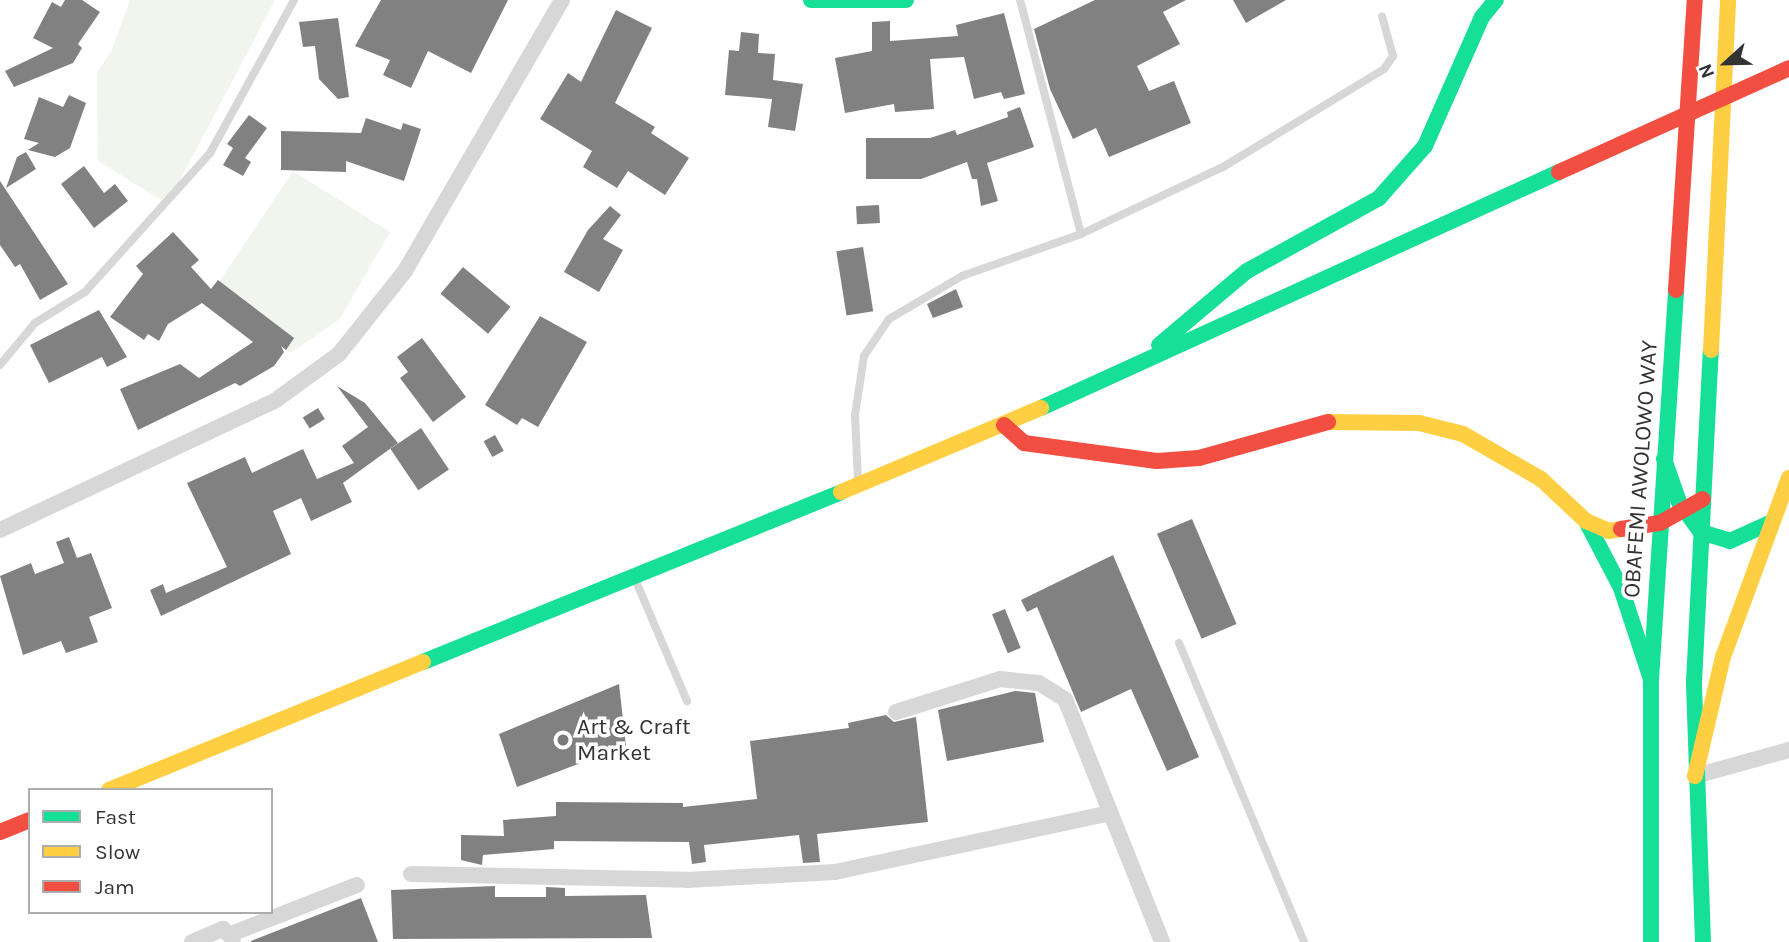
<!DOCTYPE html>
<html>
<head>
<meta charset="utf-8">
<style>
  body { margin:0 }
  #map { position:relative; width:1789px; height:942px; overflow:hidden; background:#fff; font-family:Karla,sans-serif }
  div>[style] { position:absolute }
  .green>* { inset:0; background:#f1f5ed }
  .building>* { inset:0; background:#818181; transform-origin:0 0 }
  .lane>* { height:8px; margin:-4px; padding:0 4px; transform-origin:4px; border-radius:4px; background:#d7d7d7 }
  .street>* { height:16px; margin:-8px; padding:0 8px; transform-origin:8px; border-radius:8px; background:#d7d7d7 }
  .fast>* { height:16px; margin:-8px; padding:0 8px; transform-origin:8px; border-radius:8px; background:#16e098 }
  .slow>* { height:16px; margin:-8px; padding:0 8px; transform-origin:8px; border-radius:8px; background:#ffcf43 }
  .jam>* { height:16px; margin:-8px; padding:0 8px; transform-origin:8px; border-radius:8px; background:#f24e42 }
  .dots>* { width:19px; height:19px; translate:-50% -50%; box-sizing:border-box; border:4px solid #fff; border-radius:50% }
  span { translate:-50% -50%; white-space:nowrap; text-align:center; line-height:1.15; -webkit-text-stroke:7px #fff; paint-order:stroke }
  .street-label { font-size:23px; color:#333 }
  .poi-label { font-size:23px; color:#333 }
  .left { translate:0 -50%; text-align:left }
  .legend { position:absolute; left:28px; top:788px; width:245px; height:126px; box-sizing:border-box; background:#fff; border:2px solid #adadad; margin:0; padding:9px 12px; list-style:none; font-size:21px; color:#333 }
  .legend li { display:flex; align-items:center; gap:14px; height:35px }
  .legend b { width:35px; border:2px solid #adadad }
  .north { position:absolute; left:1691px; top:28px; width:70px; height:70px; -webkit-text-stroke:5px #fff; paint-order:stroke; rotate:248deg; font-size:19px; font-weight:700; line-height:28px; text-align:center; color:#333 }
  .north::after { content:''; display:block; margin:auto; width:24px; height:32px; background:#333; clip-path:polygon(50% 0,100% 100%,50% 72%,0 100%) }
</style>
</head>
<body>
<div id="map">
  <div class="green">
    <div style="clip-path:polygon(130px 0,275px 0,176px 188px,161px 200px,98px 161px,97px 73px,112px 50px)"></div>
    <div style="clip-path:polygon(293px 171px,390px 232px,340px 319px,290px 353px,209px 297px)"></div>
  </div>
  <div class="building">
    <div style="clip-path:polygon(65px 0,82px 0,100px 12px,78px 44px,82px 48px,73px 63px,14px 87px,5px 71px,53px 48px,33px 38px,52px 2px,61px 7px)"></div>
    <div style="clip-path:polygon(381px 0,508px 0,471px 73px,428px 51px,411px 88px,383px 75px,390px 60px,355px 46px)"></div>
    <div style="clip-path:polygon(1095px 0,1186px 0,1163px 12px,1180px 44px,1137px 66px,1149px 91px,1174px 81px,1191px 123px,1109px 157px,1096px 128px,1073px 139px,1050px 89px,1034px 29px)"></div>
    <div style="clip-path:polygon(1233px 0,1286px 0,1246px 23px)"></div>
    <div style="clip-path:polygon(616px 10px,652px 28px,615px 103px,655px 127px,651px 133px,689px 158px,665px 195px,628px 171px,617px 188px,583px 167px,592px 151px,540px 119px,568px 73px,581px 82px)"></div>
    <div style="clip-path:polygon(1004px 13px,1025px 94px,1004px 99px,1001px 92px,974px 99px,964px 57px,930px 59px,934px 109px,895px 112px,894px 104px,845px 113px,835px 58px,872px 51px,872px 22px,890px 21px,890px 41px,958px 36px,956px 25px)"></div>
    <div style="clip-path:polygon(338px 18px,349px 97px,338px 99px,319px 79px,315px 46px,303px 47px,299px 22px)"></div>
    <div style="clip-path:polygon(741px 32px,759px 34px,758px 53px,775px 54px,773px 80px,803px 84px,795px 131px,768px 127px,772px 99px,725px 95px,729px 50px,739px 51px)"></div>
    <div style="clip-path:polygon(69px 95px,86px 103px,70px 148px,55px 157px,28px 150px,39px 143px,24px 139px,39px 97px,63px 107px)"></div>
    <div style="clip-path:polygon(1020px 107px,1034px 147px,987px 163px,998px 201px,981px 206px,977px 179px,972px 179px,967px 162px,921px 179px,866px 179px,866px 138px,930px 138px,955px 130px,957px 135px,1008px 117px,1007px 112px)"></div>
    <div style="clip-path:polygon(249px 115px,267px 128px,245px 158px,251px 162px,243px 176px,223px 165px,233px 148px,227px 144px)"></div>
    <div style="clip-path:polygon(366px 118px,401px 130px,403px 123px,421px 129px,404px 181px,346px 161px,346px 172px,281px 170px,281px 131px,361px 133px)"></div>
    <div style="clip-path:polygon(26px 152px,36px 169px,6px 188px,17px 157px)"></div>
    <div style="clip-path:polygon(84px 166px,104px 193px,115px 184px,128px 201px,94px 228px,61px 184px)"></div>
    <div style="clip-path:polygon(0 181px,68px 284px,40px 300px,20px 264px,15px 267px,0 245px)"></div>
    <div style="left:879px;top:205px;width:18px;height:23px;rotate:87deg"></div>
    <div style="clip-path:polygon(610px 206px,621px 215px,603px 239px,623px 250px,599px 292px,564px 272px,588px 230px)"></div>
    <div style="clip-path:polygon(173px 232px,199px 260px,191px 267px,211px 289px,218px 280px,294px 338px,286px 350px,281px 346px,284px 352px,274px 366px,240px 386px,235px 383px,138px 430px,120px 389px,180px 364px,199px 378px,253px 342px,202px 303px,168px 324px,159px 341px,148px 334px,144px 340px,110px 317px,143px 274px,136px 266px)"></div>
    <div style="left:863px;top:247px;width:65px;height:27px;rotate:81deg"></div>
    <div style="left:463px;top:267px;width:62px;height:35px;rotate:40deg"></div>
    <div style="clip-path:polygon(956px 289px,963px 307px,933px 318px,927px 304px)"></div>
    <div style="clip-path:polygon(99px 310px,127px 357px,107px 367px,102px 357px,49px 383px,30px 345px)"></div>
    <div style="clip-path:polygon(540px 316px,587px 342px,538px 427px,522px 418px,517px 425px,485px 405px)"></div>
    <div style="clip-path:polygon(422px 338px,466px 397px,433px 422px,400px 378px,408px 372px,397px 357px)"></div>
    <div style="clip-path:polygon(337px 386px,365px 403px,398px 443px,343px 483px,352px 502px,311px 521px,301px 498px,273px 511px,291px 554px,161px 616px,150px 590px,163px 584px,166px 593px,227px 567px,187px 483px,245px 457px,252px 473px,303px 449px,317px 479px,354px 463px,342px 446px,368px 427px)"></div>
    <div style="left:318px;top:408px;width:13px;height:18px;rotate:58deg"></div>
    <div style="left:421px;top:428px;width:50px;height:37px;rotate:56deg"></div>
    <div style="left:495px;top:435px;width:18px;height:13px;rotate:61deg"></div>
    <div style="left:1192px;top:519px;width:114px;height:38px;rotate:67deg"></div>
    <div style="clip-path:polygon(69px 537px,77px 558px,91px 553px,112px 608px,89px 617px,98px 642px,66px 653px,61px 641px,23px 655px,0 576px,31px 563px,35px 574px,64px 563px,56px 542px)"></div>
    <div style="clip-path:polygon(1113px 555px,1199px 757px,1167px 771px,1131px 689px,1081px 712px,1037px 607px,1027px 612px,1021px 600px)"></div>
    <div style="left:1005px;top:609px;width:42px;height:14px;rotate:68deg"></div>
    <div style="clip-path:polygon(619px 684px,626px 746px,517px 787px,499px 734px)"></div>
    <div style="clip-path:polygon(1015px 691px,1035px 693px,1044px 742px,947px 761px,938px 710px)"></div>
    <div style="clip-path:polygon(886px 715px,894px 722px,916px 717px,928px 822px,817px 834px,820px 862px,803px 863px,799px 835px,704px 845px,706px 862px,692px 864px,689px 842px,554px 841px,554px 849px,483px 855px,482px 865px,461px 860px,461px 835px,504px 836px,503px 820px,556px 816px,556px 802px,683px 803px,683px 807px,757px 799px,750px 741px,849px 728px,848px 723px)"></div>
    <div style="clip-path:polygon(495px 886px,495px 897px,546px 897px,546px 887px,565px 888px,565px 896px,646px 895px,652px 938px,393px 939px,391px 890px)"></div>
    <div style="clip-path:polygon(361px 898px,378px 942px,251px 942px,251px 941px)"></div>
  </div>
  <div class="lane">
    <div style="left:1081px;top:234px;width:157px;rotate:-25.3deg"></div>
    <div style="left:1223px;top:167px;width:188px;rotate:-31.3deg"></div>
    <div style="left:1384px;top:69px;width:16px;rotate:-55deg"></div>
    <div style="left:1393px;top:56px;width:41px;rotate:-105.4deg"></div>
    <div style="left:0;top:365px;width:55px;rotate:-50.2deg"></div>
    <div style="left:35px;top:323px;width:59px;rotate:-31.8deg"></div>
    <div style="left:85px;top:292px;width:187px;rotate:-48deg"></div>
    <div style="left:210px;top:153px;width:175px;rotate:-61.2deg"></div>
    <div style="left:858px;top:481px;width:66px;rotate:-92.6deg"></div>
    <div style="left:855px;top:415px;width:60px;rotate:-81.3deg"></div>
    <div style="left:864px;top:356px;width:45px;rotate:-56deg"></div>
    <div style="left:889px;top:319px;width:85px;rotate:-30.5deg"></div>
    <div style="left:962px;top:276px;width:126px;rotate:-19.4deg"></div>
    <div style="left:1081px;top:234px;width:242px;rotate:-104.6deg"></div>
    <div style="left:635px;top:579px;width:133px;rotate:66.9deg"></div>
    <div style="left:1179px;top:643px;width:324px;rotate:67.3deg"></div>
  </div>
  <div class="street">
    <div style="left:0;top:530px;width:305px;rotate:-25.2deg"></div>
    <div style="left:276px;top:400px;width:78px;rotate:-36.1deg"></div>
    <div style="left:339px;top:354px;width:106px;rotate:-51.5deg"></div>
    <div style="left:405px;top:271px;width:313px;rotate:-59.9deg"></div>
    <div style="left:896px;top:712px;width:109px;rotate:-17.6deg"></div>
    <div style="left:1000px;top:679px;width:39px;rotate:6deg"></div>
    <div style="left:1039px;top:683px;width:31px;rotate:32deg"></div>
    <div style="left:1065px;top:699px;width:262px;rotate:68.2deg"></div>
    <div style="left:1695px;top:776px;width:98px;rotate:-15.5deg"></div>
    <div style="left:411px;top:874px;width:276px;rotate:1.2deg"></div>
    <div style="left:687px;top:880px;width:148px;rotate:-3.1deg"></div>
    <div style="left:835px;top:872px;width:281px;rotate:-12.1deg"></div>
    <div style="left:231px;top:934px;width:135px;rotate:-21.3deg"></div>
    <div style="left:192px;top:942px;width:34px;rotate:-23deg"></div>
    <div style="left:223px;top:929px;width:14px;rotate:45deg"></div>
  </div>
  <div class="fast">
    <div style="left:811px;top:0;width:95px"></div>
    <div style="left:1159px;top:345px;width:115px;rotate:-40.1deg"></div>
    <div style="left:1247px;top:271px;width:151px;rotate:-28.9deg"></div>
    <div style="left:1379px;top:198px;width:69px;rotate:-48.5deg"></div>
    <div style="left:1425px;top:146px;width:141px;rotate:-66.2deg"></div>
    <div style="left:1482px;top:17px;width:22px;rotate:-51deg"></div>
    <div style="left:1041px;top:408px;width:569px;rotate:-24.49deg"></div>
    <div style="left:1664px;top:459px;width:46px;rotate:70.8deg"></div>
    <div style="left:1679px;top:502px;width:37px;rotate:54deg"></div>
    <div style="left:1701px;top:532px;width:30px;rotate:17deg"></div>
    <div style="left:1730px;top:541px;width:46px;rotate:-24.3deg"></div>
    <div style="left:1586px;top:521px;width:76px;rotate:62.4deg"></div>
    <div style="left:1621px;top:588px;width:96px;rotate:71.8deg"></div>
    <div style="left:423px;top:662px;width:451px;rotate:-22.1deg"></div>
    <div style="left:1651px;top:942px;width:263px;rotate:-90deg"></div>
    <div style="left:1651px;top:679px;width:390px;rotate:-86.3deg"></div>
    <div style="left:1703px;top:942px;width:260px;rotate:-92deg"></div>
    <div style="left:1694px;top:682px;width:332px;rotate:-87.1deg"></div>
  </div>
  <div class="slow">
    <div style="left:1711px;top:350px;width:350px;rotate:-87.2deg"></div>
    <div style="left:1328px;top:422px;width:91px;rotate:0.6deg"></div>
    <div style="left:1419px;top:423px;width:45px;rotate:14deg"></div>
    <div style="left:1463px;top:434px;width:90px;rotate:30deg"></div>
    <div style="left:1541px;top:479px;width:62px;rotate:43deg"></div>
    <div style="left:1586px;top:521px;width:25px;rotate:23deg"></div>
    <div style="left:1609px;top:531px;width:12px;rotate:-9deg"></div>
    <div style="left:841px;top:492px;width:217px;rotate:-22.8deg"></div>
    <div style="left:1695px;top:776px;width:122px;rotate:-76.8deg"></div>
    <div style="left:1723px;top:657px;width:191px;rotate:-69.8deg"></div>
    <div style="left:109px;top:790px;width:339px;rotate:-22.2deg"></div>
  </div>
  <div class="jam">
    <div style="left:1559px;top:172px;width:252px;rotate:-24.3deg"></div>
    <div style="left:1676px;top:290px;width:291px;rotate:-86.3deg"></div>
    <div style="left:1004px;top:425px;width:27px;rotate:42deg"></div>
    <div style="left:1024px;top:443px;width:134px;rotate:7.7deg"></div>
    <div style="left:1157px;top:461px;width:42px;rotate:-4.1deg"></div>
    <div style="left:1199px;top:458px;width:134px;rotate:-15.6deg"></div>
    <div style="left:1621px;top:529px;width:39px;rotate:-9deg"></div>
    <div style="left:1660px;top:523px;width:49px;rotate:-29.2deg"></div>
    <div style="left:0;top:832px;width:32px;rotate:-22deg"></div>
  </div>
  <div class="dots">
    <div style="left:563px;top:740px;background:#7a7a7a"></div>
  </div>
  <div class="street-label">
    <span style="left:1641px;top:469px;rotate:-86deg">OBAFEMI AWOLOWO WAY</span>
  </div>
  <div class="poi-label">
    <span class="left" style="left:577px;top:740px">Art &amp; Craft<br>Market</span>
  </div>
  <ul class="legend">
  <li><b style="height:9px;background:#16e098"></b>Fast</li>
  <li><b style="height:9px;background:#ffcf43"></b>Slow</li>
  <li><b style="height:9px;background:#f24e42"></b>Jam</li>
  </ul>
  <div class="north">N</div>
</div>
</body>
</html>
